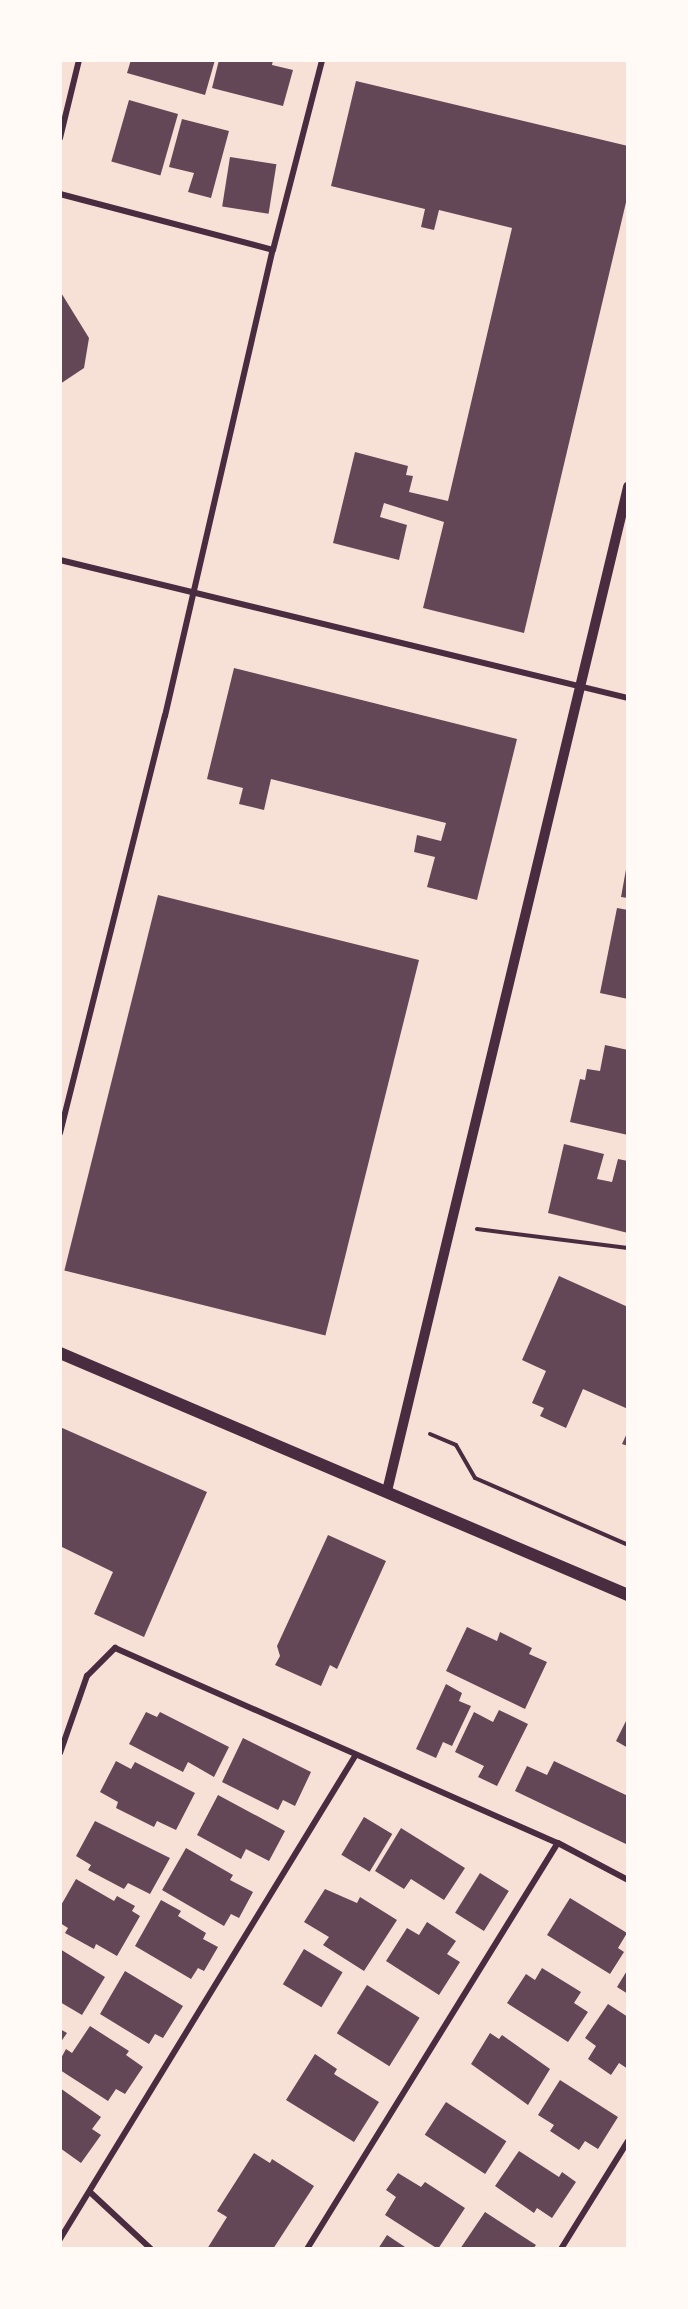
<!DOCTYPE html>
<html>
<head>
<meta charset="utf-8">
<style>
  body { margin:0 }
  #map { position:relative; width:688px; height:2309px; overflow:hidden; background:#f7e1d7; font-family:Overpass,sans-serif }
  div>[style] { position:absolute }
  .building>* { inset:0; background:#644757; transform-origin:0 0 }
  .path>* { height:4px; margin:-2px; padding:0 2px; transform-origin:2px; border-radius:2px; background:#4a2c40 }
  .minor>* { height:6px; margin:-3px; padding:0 3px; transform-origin:3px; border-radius:3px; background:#4a2c40 }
  .tertiary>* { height:10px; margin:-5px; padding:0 5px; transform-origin:5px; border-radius:5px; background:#4a2c40 }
  .secondary>* { height:12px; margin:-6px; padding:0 6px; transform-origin:6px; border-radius:6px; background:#4a2c40 }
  span { translate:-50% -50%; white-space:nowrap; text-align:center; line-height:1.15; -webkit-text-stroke:6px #fffaf5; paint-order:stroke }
  .frame { position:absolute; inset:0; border:62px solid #fffaf5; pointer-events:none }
</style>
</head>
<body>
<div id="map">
  <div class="building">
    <div style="clip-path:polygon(131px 60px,215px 60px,205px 95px,127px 73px)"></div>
    <div style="clip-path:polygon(219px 60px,273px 60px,272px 65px,293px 70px,283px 106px,212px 88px)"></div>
    <div style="clip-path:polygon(356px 81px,628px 146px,628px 194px,524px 633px,423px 608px,444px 522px,384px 503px,380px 517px,407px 525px,399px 560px,333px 543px,355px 452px,408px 466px,406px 475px,413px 476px,409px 492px,448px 501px,512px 228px,439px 210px,434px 230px,421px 227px,425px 209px,331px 186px)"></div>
    <div style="left:129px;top:100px;width:51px;height:64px;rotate:16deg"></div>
    <div style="clip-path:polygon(182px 119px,229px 131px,211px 198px,188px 192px,194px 173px,169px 167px)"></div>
    <div style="left:230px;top:157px;width:47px;height:50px;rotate:9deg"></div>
    <div style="clip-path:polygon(60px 291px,89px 338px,84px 368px,60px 384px)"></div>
    <div style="clip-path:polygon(234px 668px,517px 739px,477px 900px,427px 887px,435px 857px,414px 852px,417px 835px,441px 841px,446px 823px,271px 779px,264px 810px,239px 804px,243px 788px,207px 779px)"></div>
    <div style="clip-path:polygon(627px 864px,628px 864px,628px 898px,621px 897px)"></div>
    <div style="left:158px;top:895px;width:269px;height:387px;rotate:14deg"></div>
    <div style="clip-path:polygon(617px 908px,628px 910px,628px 999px,600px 993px)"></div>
    <div style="clip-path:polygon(605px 1045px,628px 1050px,628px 1135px,570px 1122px,580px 1079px,585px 1080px,587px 1069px,600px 1071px)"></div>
    <div style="clip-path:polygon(564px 1144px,604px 1154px,597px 1179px,612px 1182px,618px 1159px,628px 1161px,628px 1233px,548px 1213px)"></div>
    <div style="clip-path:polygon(559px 1276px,628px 1307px,628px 1409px,583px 1389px,566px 1428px,540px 1416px,544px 1408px,532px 1403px,546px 1371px,522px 1360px)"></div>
    <div style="clip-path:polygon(60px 1427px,207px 1492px,144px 1637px,94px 1614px,113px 1572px,60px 1546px)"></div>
    <div style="clip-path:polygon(628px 1431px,628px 1446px,622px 1444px)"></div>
    <div style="clip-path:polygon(328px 1535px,386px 1561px,337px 1669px,330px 1665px,321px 1686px,275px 1665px,280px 1656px,277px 1646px)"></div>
    <div style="clip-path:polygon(467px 1627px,497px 1641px,500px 1632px,532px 1648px,529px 1654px,547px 1662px,525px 1709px,446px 1671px)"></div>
    <div style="clip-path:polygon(446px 1684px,462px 1693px,459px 1701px,471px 1706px,452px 1746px,443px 1742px,436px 1758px,416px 1749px)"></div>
    <div style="clip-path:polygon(499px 1710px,528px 1724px,497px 1786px,478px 1777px,484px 1766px,455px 1752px,474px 1712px,493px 1722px)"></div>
    <div style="clip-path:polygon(146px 1712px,157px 1717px,160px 1712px,229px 1747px,214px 1777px,188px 1762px,183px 1772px,129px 1744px)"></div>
    <div style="clip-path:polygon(628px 1717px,628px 1748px,616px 1741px)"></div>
    <div style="clip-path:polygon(243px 1738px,311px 1772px,295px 1806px,283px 1800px,278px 1810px,222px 1782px)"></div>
    <div style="clip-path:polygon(116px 1761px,131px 1769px,135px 1762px,195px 1793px,176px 1830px,157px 1821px,154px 1827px,116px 1808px,118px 1802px,100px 1792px)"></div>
    <div style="clip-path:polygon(554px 1761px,628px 1796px,628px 1845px,515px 1791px,527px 1766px,547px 1775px)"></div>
    <div style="clip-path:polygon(218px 1795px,285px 1831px,269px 1861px,246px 1849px,241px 1859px,197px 1835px)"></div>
    <div style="left:364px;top:1817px;width:33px;height:44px;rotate:31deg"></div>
    <div style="clip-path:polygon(95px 1821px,170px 1858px,150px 1894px,128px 1883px,124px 1889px,88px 1870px,91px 1865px,76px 1856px)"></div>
    <div style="clip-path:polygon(401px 1828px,465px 1868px,444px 1900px,411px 1879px,404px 1889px,375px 1871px)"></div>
    <div style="clip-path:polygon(186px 1848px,233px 1875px,230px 1880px,253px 1892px,239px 1918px,231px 1914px,224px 1926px,162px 1890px)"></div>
    <div style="left:480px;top:1873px;width:34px;height:47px;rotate:32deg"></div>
    <div style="clip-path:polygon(76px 1879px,114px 1901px,117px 1896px,135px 1906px,132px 1911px,140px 1916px,117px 1956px,96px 1944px,94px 1949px,65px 1933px,68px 1928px,60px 1923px,60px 1907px)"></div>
    <div style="clip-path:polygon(325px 1889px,357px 1903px,360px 1897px,397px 1920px,364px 1971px,323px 1945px,329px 1937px,304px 1922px)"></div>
    <div style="clip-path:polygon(570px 1898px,627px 1933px,618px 1948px,624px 1952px,610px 1974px,547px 1935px)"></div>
    <div style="clip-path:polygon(161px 1900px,181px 1911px,178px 1916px,206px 1933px,203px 1939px,218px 1947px,204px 1971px,198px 1968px,191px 1979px,135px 1946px)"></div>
    <div style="clip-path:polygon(427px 1922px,456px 1941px,447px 1954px,460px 1962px,439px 1995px,386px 1961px,407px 1928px,419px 1935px)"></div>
    <div style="clip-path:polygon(60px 1949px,105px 1977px,82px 2015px,60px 2002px)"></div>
    <div style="left:304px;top:1949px;width:45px;height:41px;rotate:31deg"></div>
    <div style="clip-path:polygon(542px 1968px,581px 1992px,574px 2003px,588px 2012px,568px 2042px,507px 2003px,526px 1974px,535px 1980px)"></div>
    <div style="clip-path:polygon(628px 1969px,628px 1994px,617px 1987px)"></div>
    <div style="clip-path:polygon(125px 1971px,183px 2006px,163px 2038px,155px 2034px,149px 2044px,100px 2014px)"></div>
    <div style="left:367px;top:1985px;width:62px;height:57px;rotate:32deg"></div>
    <div style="clip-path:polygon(608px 2004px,628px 2017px,628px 2069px,619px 2063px,611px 2075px,588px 2059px,596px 2046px,585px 2038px)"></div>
    <div style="clip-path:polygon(90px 2026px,129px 2051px,126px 2055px,143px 2067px,125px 2094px,116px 2089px,108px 2101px,60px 2070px,60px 2060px,66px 2049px,72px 2053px)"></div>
    <div style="clip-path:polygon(60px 2029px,67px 2033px,60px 2043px)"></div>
    <div style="clip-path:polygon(490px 2033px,499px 2039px,502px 2035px,550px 2069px,528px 2105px,471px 2064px)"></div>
    <div style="clip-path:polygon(315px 2054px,337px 2069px,334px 2074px,379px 2102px,354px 2142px,286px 2100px)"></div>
    <div style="clip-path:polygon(560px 2080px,618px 2117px,598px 2149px,585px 2141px,579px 2150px,550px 2131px,554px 2125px,538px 2115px)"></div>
    <div style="clip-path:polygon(60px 2088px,101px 2117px,92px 2129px,101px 2135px,81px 2163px,60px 2148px)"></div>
    <div style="left:446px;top:2102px;width:72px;height:39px;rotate:33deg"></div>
    <div style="clip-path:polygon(519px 2151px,559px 2177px,562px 2172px,576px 2182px,552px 2218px,537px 2208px,534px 2213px,495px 2186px)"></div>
    <div style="clip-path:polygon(254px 2153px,270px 2163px,272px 2159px,314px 2186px,273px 2249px,207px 2249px,227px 2217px,217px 2211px)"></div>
    <div style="clip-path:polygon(398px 2173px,421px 2187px,425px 2182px,465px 2208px,438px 2249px,385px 2215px,396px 2197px,386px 2190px)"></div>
    <div style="clip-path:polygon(485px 2212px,536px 2245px,533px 2249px,460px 2249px)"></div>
    <div style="clip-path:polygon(387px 2235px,408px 2249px,378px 2249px)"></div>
  </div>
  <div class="path">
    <div style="left:477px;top:1229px;width:152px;rotate:7.2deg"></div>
    <div style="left:430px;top:1434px;width:28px;rotate:23deg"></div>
    <div style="left:456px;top:1445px;width:38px;rotate:60deg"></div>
    <div style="left:475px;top:1478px;width:167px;rotate:23.6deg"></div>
  </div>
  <div class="minor">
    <div style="left:60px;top:138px;width:80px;rotate:-76.3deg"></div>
    <div style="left:60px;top:194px;width:220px;rotate:14.7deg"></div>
    <div style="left:60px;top:560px;width:585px;rotate:13.66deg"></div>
    <div style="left:60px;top:1133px;width:430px;rotate:-75.9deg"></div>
    <div style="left:165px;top:716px;width:478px;rotate:-77deg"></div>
    <div style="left:273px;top:250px;width:196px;rotate:-75.5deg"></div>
    <div style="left:60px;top:1753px;width:82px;rotate:-70.7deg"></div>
    <div style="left:87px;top:1676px;width:40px;rotate:-45deg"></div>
    <div style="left:115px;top:1648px;width:484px;rotate:23.8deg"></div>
    <div style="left:558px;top:1843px;width:79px;rotate:27.9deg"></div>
    <div style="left:91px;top:2193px;width:82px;rotate:43deg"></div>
    <div style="left:60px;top:2239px;width:566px;rotate:-58.58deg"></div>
    <div style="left:307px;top:2249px;width:477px;rotate:-58.3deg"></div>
    <div style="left:561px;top:2249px;width:127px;rotate:-58.2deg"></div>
  </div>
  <div class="tertiary">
    <div style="left:387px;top:1491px;width:1033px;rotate:-76.5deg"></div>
  </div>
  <div class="secondary">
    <div style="left:60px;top:1353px;width:617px;rotate:23.08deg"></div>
  </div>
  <div class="frame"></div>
</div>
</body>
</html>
